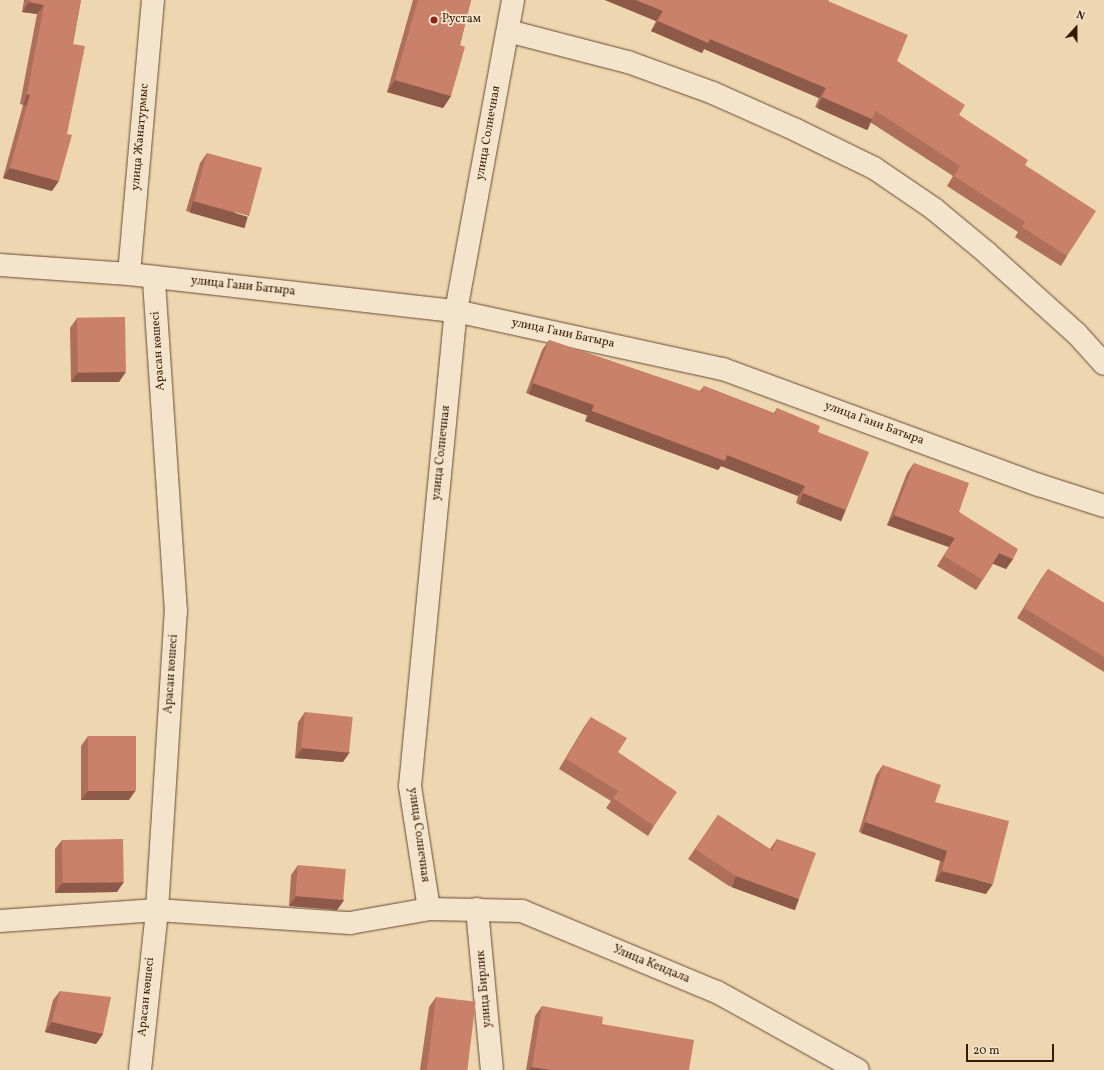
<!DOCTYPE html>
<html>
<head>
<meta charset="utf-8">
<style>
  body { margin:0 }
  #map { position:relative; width:1104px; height:1070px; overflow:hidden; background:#eed6b1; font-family:Vollkorn,serif }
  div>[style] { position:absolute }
  .roads { filter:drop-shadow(0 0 1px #654a31) drop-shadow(0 0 1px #654a31) }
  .minor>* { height:22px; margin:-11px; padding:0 11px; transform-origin:11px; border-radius:11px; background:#f4e4cc }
  .wall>* { inset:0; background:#ae6f5b }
  .shaded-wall>* { inset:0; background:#8d5a4a; transform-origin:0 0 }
  .building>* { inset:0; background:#ca816a; transform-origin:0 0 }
  .dots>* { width:11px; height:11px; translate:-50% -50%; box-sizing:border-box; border:2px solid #f4e4cc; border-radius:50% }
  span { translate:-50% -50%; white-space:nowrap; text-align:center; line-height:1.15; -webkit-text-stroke:3.5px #f4e4cc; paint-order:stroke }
  .poi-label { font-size:12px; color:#371b06 }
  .left { translate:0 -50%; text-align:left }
  .street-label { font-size:12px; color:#371b06 }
  .north { position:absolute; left:1056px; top:8px; width:40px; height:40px; -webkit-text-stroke:3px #f4e4cc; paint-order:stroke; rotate:21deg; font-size:11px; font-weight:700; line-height:16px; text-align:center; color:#371b06 }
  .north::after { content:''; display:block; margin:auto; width:14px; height:18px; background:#371b06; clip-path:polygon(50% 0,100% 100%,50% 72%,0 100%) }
  .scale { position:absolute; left:966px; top:1044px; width:88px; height:18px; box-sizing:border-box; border:2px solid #371b06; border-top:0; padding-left:5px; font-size:12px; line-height:14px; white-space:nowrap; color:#371b06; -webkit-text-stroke:3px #f4e4cc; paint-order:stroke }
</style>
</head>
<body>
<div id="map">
  <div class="roads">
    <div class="minor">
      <div style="left:508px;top:31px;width:124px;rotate:14.5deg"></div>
      <div style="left:628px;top:62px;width:90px;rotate:20deg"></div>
      <div style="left:713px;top:93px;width:91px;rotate:24deg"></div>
      <div style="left:796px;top:130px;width:87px;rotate:26deg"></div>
      <div style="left:874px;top:168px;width:73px;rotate:34.3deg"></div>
      <div style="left:934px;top:209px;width:69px;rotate:39.7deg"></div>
      <div style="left:987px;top:253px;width:121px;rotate:42deg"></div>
      <div style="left:1077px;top:334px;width:40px;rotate:48deg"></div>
      <div style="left:0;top:265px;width:129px;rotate:4deg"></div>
      <div style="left:129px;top:274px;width:329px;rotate:6.5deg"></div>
      <div style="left:456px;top:311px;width:273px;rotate:12.3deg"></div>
      <div style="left:723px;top:369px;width:337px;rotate:20.2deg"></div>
      <div style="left:1039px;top:485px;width:68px;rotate:17.9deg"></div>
      <div style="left:129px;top:274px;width:275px;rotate:-85deg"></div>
      <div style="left:429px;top:909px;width:124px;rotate:-98.8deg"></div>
      <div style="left:410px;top:786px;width:477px;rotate:-84.5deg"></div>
      <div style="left:456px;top:311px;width:316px;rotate:-79.6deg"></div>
      <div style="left:477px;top:909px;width:162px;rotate:84.7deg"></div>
      <div style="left:0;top:921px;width:157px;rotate:-4deg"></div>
      <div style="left:157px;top:910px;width:193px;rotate:3.9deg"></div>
      <div style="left:350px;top:923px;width:80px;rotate:-10deg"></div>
      <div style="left:429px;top:909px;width:93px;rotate:1.2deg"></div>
      <div style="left:522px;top:911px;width:211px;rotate:22.6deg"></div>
      <div style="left:717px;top:992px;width:161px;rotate:29deg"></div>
      <div style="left:140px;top:1070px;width:161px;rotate:-83.9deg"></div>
      <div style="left:157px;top:910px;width:299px;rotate:-86.4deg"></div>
      <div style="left:176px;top:612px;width:336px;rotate:-93.8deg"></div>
    </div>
  </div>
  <div class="wall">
    <div style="clip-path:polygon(24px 0,81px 0,73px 44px,52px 191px,3px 178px,23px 105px,20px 104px,37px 14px,22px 12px)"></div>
    <div style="clip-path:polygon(413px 0,471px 0,460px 45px,451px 96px,443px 108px,387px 92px)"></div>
    <div style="clip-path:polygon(605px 0,828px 1px,959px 115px,1025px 165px,1067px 256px,1061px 266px,1015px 237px,1018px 232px,947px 186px,953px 176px,870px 122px,865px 129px,815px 107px,819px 98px,704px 49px,702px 53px,651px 31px,656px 21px)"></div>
    <div style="clip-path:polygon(207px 153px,242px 227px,186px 211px,200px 163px)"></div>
    <div style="clip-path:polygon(77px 318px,119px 382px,71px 382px,70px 328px)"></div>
    <div style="clip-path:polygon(549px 340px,700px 391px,704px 386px,774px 413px,777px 408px,818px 432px,846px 510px,839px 520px,796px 503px,798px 496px,721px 466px,718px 470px,585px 421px,587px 415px,526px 393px,542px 350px)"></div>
    <div style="clip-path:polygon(914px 463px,959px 512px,1013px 559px,1006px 569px,993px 564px,976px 590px,937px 566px,949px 547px,887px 525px,907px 473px)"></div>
    <div style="clip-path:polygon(1048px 569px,1104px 603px,1104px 672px,1017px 618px,1041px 579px)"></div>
    <div style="clip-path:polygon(305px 712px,343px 762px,295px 758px,298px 722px)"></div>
    <div style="clip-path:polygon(591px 717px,618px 752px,654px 826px,648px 836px,606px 808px,611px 801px,559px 769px,584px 727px)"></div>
    <div style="clip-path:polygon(88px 736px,129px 800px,81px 800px,81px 746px)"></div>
    <div style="clip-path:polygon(883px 765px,935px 802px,986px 894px,935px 881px,940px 861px,859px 832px,876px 775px)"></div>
    <div style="clip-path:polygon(718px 815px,770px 849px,777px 839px,799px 899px,792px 909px,729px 886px,688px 859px)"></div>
    <div style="clip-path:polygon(62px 840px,117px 892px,55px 893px,55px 849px)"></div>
    <div style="clip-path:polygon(298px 865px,344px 900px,337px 910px,289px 906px,291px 875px)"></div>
    <div style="clip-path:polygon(60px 991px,103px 1034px,96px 1044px,45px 1032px,53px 1000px)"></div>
    <div style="clip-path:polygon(436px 997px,467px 1070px,420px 1070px,429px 1007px)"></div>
    <div style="clip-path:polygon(542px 1006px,602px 1024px,689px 1070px,526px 1070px,535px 1016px)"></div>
  </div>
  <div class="shaded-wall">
    <div style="clip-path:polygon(605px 0,636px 0,663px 11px,656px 21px)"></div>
    <div style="clip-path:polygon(29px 2px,44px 5px,37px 14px,22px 12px)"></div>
    <div style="clip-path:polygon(658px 21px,710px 39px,826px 88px,819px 98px,704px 49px,702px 53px,651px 31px)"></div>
    <div style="clip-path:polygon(395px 80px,451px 96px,443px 108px,387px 92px)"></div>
    <div style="left:27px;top:94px;width:3px;height:12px;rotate:18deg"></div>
    <div style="left:822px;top:97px;width:55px;height:12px;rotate:24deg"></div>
    <div style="clip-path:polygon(10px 168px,59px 181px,52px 191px,3px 178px)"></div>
    <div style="left:193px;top:201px;width:57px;height:12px;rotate:16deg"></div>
    <div style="clip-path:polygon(78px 372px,126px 372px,119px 382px,71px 382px)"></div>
    <div style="left:533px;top:383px;width:65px;height:12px;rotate:20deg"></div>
    <div style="clip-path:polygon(592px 411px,727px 455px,805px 486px,798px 496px,721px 466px,718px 470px,585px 421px)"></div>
    <div style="left:803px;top:493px;width:46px;height:12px;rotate:22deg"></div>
    <div style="clip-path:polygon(894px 515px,955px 538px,949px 547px,887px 525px)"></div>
    <div style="clip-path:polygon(999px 553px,1013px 559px,1006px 569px,992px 563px)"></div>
    <div style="clip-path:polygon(302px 748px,350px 752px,343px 762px,295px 758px)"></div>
    <div style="clip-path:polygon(136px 790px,129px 800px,81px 800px,88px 791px)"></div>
    <div style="left:865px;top:822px;width:87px;height:12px;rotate:19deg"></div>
    <div style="clip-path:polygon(942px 871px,993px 884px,986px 894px,935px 881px)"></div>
    <div style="left:736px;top:876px;width:67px;height:12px;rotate:20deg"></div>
    <div style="clip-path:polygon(124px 882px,117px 892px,55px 893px,62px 883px)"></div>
    <div style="clip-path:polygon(296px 896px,344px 900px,337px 910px,289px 906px)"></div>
    <div style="clip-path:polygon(52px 1022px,103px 1034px,96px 1044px,45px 1032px)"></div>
    <div style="clip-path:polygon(532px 1067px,551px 1070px,529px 1070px)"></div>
  </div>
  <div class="building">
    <div style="clip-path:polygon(30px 0,81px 0,73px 44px,85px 46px,67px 134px,72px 135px,59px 181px,10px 168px,30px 95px,27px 94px,44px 5px,29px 2px)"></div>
    <div style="clip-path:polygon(418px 0,471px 0,460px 45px,465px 47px,451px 96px,395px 80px)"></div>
    <div style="clip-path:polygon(636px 0,829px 0,828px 1px,908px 35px,897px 61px,965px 105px,959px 115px,1028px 160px,1025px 165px,1096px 211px,1067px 256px,1022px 227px,1025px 222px,954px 176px,960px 166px,876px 111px,872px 119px,822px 97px,826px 88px,710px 39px,708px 43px,658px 21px,663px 11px)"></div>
    <div style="left:207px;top:153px;width:57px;height:50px;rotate:15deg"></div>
    <div style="left:125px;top:317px;width:55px;height:48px;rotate:89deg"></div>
    <div style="clip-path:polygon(549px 340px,702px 392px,704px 386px,775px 414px,777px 408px,820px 426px,818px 432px,869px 452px,846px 510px,803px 493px,805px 486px,727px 455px,725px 461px,592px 411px,594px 405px,533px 383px)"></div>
    <div style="clip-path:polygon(914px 463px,969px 483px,959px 512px,1018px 549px,1013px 559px,999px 553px,983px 580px,944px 556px,955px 538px,894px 515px)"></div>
    <div style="clip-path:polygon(1048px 569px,1104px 603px,1104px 657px,1024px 608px)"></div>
    <div style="left:305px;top:712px;width:48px;height:36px;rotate:6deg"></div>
    <div style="clip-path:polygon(591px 717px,627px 738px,618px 752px,677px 792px,654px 826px,613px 798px,618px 791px,566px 759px)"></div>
    <div style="left:88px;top:736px;width:48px;height:55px"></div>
    <div style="clip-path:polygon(883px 765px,941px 785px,935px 802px,1009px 821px,993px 884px,942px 871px,947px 851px,865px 822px)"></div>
    <div style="clip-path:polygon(718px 815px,772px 851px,777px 839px,816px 853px,799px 899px,736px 876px,695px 849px)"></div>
    <div style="left:123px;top:839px;width:43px;height:61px;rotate:89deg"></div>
    <div style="left:298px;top:865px;width:48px;height:31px;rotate:5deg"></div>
    <div style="clip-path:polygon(60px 991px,111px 997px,103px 1034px,52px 1022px)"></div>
    <div style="left:436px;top:997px;width:40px;height:74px;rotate:7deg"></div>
    <div style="clip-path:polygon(542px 1006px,603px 1017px,602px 1024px,694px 1040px,689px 1070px,551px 1070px,532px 1067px)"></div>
  </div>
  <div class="dots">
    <div style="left:434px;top:20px;background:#8f2418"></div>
  </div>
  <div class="poi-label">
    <span class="left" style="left:442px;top:20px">Рустам</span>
  </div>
  <div class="street-label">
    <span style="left:489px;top:133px;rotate:-80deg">улица Солнечная</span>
    <span style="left:141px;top:137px;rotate:-85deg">улица Жанатурмыс</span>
    <span style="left:243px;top:287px;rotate:6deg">улица Гани Батыра</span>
    <span style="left:563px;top:334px;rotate:12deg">улица Гани Батыра</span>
    <span style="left:159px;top:351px;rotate:-94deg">Арасан көшесі</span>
    <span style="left:874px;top:424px;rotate:20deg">улица Гани Батыра</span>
    <span style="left:442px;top:453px;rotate:-84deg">улица Солнечная</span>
    <span style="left:172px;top:674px;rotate:-86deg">Арасан көшесі</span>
    <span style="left:418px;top:835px;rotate:82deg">улица Солнечная</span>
    <span style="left:651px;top:965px;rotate:22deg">Улица Кендала</span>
    <span style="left:485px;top:989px;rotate:-95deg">улица Бирлик</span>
    <span style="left:147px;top:997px;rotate:-84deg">Арасан көшесі</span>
  </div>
  <div class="north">N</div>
  <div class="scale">20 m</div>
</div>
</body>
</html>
